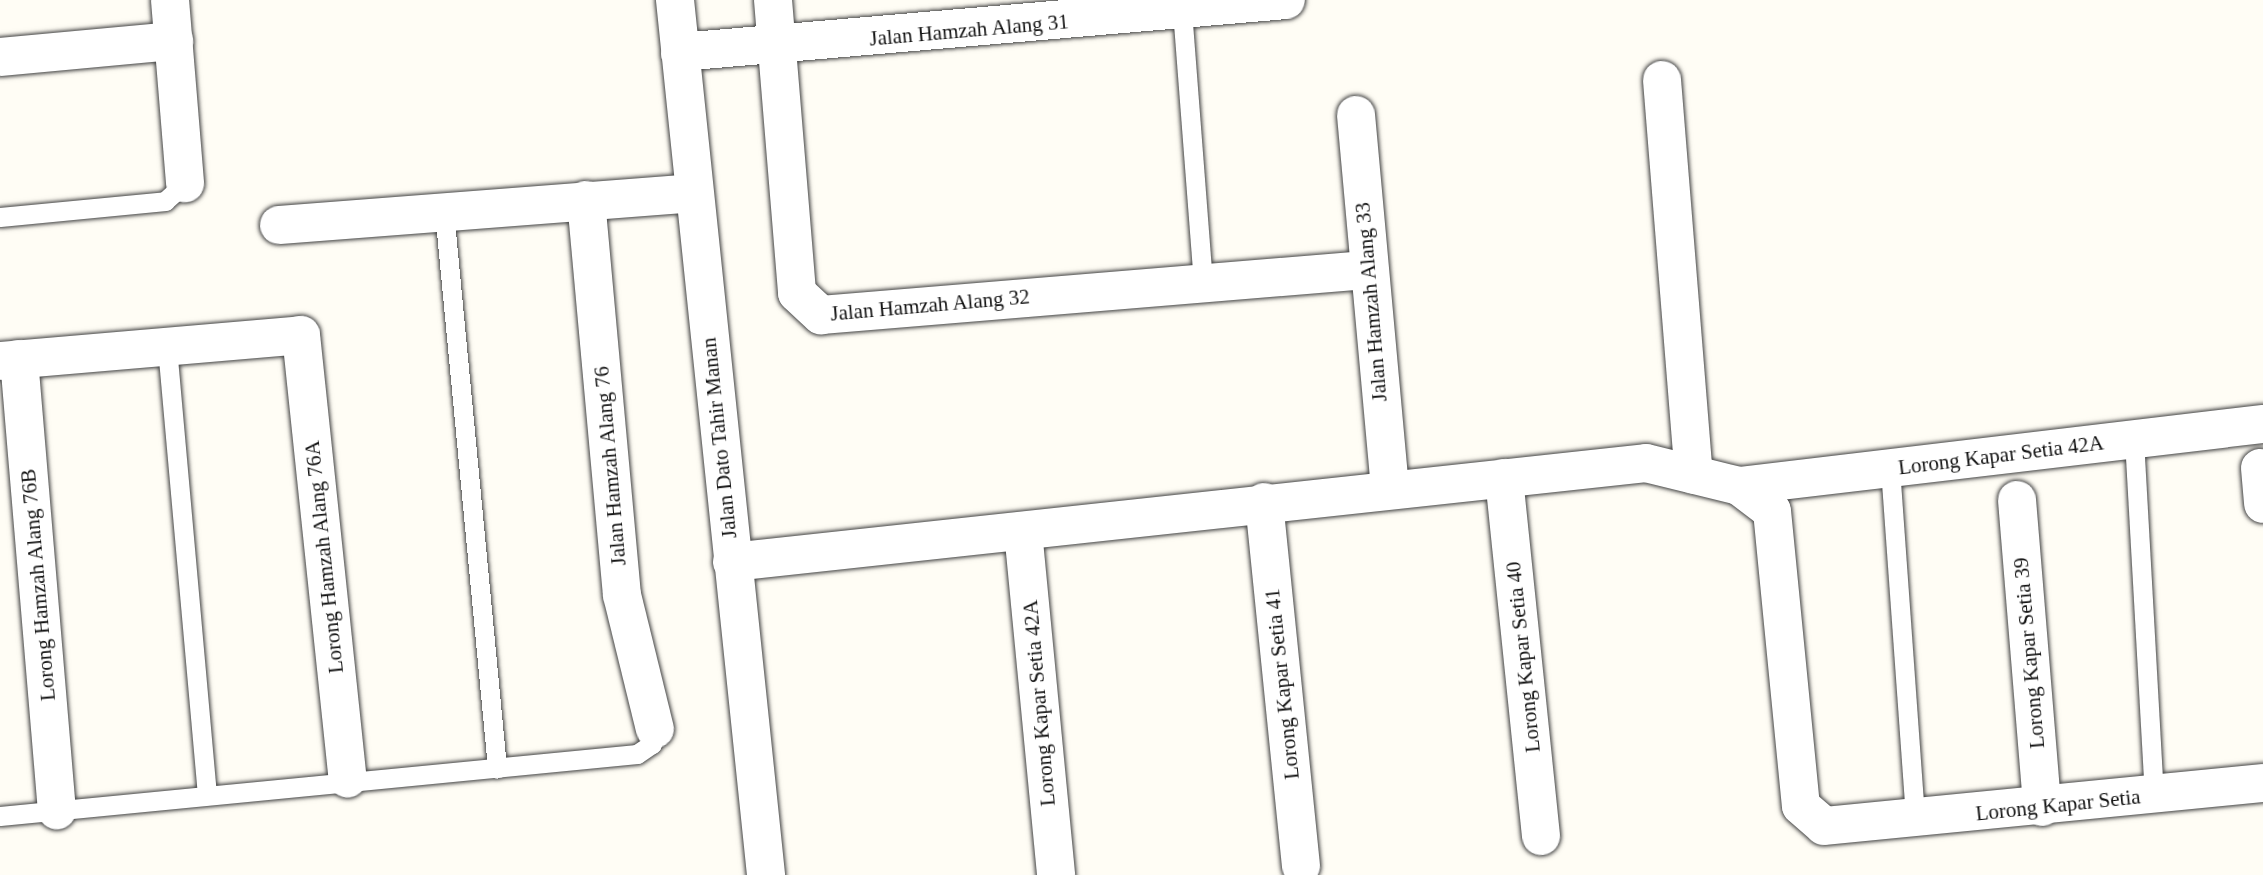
<!DOCTYPE html>
<html>
<head>
<meta charset="utf-8">
<style>
  body { margin:0 }
  #map { position:relative; width:2263px; height:875px; overflow:hidden; background:#fffdf5; font-family:Georgia,serif }
  div>[style] { position:absolute }
  .roads { filter:drop-shadow(0 0 2px #444) drop-shadow(0 0 2px #444) }
  .service>* { height:19px; margin:-9.5px; padding:0 9.5px; transform-origin:9.5px; border-radius:9.5px; background:#fff }
  .minor>* { height:38px; margin:-19px; padding:0 19px; transform-origin:19px; border-radius:19px; background:#fff }
  span { translate:-50% -50%; white-space:nowrap; text-align:center; line-height:1.15; -webkit-text-stroke:7px #fff; paint-order:stroke }
  .street-label { font-size:21px; color:#111 }
</style>
</head>
<body>
<div id="map">
  <div class="roads">
    <div class="service">
      <div style="left:1182px;top:10px;width:273px;rotate:85.6deg"></div>
      <div style="left:444px;top:211px;width:560px;rotate:84.56deg"></div>
      <div style="left:0;top:217px;width:166px;rotate:-5.5deg"></div>
      <div style="left:165px;top:201px;width:27px;rotate:-42deg"></div>
      <div style="left:167px;top:347px;width:450px;rotate:84.9deg"></div>
      <div style="left:2134px;top:439px;width:357px;rotate:86.8deg"></div>
      <div style="left:1890px;top:468px;width:354px;rotate:85.9deg"></div>
      <div style="left:0;top:816px;width:640px;rotate:-5.56deg"></div>
      <div style="left:637px;top:754px;width:18px;rotate:-34deg"></div>
      <div style="left:652px;top:744px;width:15px;rotate:-79deg"></div>
    </div>
    <div class="minor">
      <div style="left:170px;top:0;width:184px;rotate:85.3deg"></div>
      <div style="left:675px;top:0;width:880px;rotate:84.06deg"></div>
      <div style="left:773px;top:0;width:294px;rotate:85.3deg"></div>
      <div style="left:797px;top:293px;width:33px;rotate:43deg"></div>
      <div style="left:821px;top:315px;width:547px;rotate:-4.72deg"></div>
      <div style="left:680px;top:52px;width:608px;rotate:-4.9deg"></div>
      <div style="left:0;top:57px;width:175px;rotate:-5.3deg"></div>
      <div style="left:1662px;top:80px;width:396px;rotate:85.4deg"></div>
      <div style="left:1356px;top:115px;width:376px;rotate:84.8deg"></div>
      <div style="left:586px;top:200px;width:397px;rotate:84.8deg"></div>
      <div style="left:622px;top:595px;width:138px;rotate:76.2deg"></div>
      <div style="left:279px;top:225px;width:415px;rotate:-4.4deg"></div>
      <div style="left:19px;top:359px;width:453px;rotate:85.2deg"></div>
      <div style="left:0;top:361px;width:302px;rotate:-4.9deg"></div>
      <div style="left:301px;top:335px;width:446px;rotate:84deg"></div>
      <div style="left:2260px;top:468px;width:36px;rotate:85deg"></div>
      <div style="left:1504px;top:478px;width:360px;rotate:84.1deg"></div>
      <div style="left:1739px;top:486px;width:528px;rotate:-6.75deg"></div>
      <div style="left:2017px;top:500px;width:308px;rotate:85.3deg"></div>
      <div style="left:1264px;top:502px;width:366px;rotate:84.2deg"></div>
      <div style="left:1023px;top:531px;width:346px;rotate:84.5deg"></div>
      <div style="left:732px;top:562px;width:919px;rotate:-6.18deg"></div>
      <div style="left:1646px;top:463px;width:96px;rotate:13.9deg"></div>
      <div style="left:1739px;top:486px;width:41px;rotate:37.1deg"></div>
      <div style="left:1772px;top:511px;width:296px;rotate:84.4deg"></div>
      <div style="left:1801px;top:806px;width:30px;rotate:41deg"></div>
      <div style="left:1824px;top:826px;width:441px;rotate:-5.6deg"></div>
    </div>
  </div>
  <div class="street-label">
    <span style="left:969px;top:30px;rotate:-5deg">Jalan Hamzah Alang 31</span>
    <span style="left:1371px;top:302px;rotate:-95deg">Jalan Hamzah Alang 33</span>
    <span style="left:930px;top:305px;rotate:-5deg">Jalan Hamzah Alang 32</span>
    <span style="left:719px;top:438px;rotate:-96deg">Jalan Dato Tahir Manan</span>
    <span style="left:2001px;top:455px;rotate:-7deg">Lorong Kapar Setia 42A</span>
    <span style="left:610px;top:466px;rotate:-95deg">Jalan Hamzah Alang 76</span>
    <span style="left:324px;top:557px;rotate:-96deg">Lorong Hamzah Alang 76A</span>
    <span style="left:38px;top:585px;rotate:-95deg">Lorong Hamzah Alang 76B</span>
    <span style="left:2029px;top:653px;rotate:-95deg">Lorong Kapar Setia 39</span>
    <span style="left:1523px;top:657px;rotate:-96deg">Lorong Kapar Setia 40</span>
    <span style="left:1282px;top:684px;rotate:-96deg">Lorong Kapar Setia 41</span>
    <span style="left:1039px;top:703px;rotate:-95deg">Lorong Kapar Setia 42A</span>
    <span style="left:2058px;top:805px;rotate:-6deg">Lorong Kapar Setia</span>
  </div>
</div>
</body>
</html>
